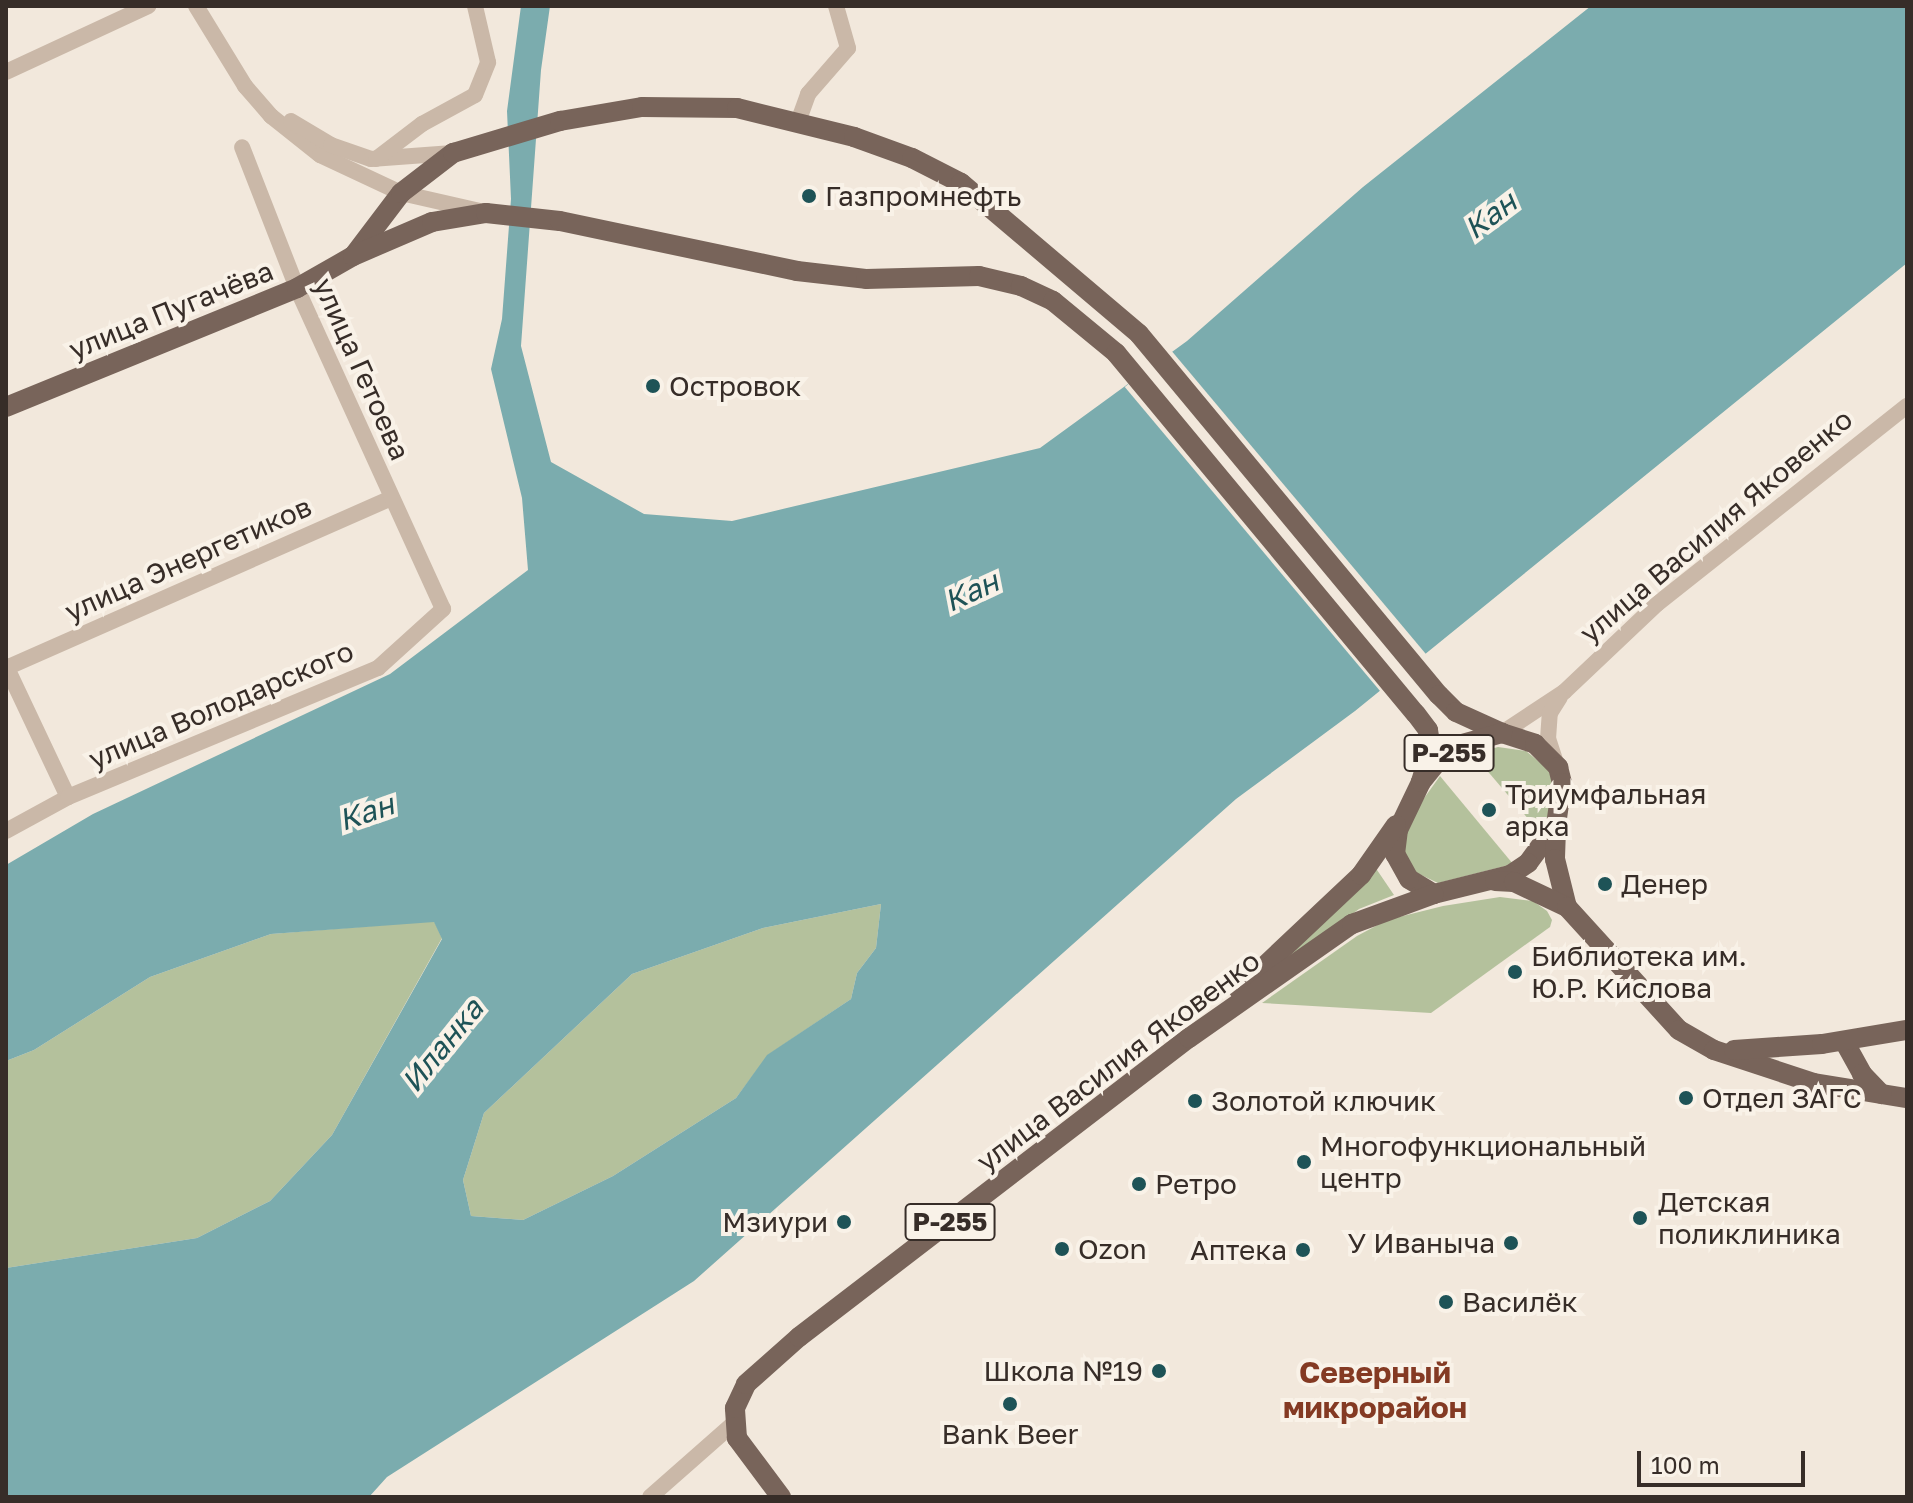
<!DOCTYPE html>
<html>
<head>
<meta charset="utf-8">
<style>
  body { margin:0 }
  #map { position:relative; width:1913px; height:1503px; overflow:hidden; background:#f2e8dc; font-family:"Golos Text",sans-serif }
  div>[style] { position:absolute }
  .green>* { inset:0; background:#b4c19c }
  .water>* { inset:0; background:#7bacae }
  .pier>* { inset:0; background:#f2e8dc; transform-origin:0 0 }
  .minor>* { height:16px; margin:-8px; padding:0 8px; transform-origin:8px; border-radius:8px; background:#cab8a8 }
  .major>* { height:20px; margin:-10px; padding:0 10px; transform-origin:10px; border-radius:10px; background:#78645a }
  .dots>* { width:22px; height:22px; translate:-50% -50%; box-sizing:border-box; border:4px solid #f9f2e8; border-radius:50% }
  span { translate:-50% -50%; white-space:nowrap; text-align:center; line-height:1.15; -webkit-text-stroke:8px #f9f2e8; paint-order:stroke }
  .shield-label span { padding:2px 6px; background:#f9f2e8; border:2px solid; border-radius:6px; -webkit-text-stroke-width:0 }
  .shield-label { font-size:26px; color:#372d28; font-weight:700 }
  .poi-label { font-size:28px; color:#372d28 }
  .left { translate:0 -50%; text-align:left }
  .right { translate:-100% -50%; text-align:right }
  .street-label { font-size:28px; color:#372d28 }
  .water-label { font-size:30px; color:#1e5357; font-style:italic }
  .neighbourhood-label { font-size:30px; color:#843a23; font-weight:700 }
  .frame { position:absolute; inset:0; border:8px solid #372d28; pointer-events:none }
  .scale { position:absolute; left:1637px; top:1451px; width:168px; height:36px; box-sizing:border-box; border:4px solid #372d28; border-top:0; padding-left:10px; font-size:24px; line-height:28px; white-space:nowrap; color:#372d28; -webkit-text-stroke:6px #f9f2e8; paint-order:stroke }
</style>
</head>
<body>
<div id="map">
  <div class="green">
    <div style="clip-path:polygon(1498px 747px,1526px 751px,1548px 769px,1554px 785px,1549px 814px,1541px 834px,1473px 754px)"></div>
    <div style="clip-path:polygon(1440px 776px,1513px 864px,1438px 883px,1415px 872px,1403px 851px,1407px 822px)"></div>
    <div style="clip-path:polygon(1375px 867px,1394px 895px,1359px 909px,1226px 1007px)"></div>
    <div style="clip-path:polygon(1500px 897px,1533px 901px,1547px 911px,1552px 920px,1550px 927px,1431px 1013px,1262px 1003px,1357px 936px,1387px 920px,1443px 906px)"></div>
    <div style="clip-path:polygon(881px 904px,876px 948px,857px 973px,851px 999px,768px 1055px,736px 1098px,613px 1176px,523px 1220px,471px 1216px,463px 1180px,484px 1113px,632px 974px,763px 928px)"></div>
    <div style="clip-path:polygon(434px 921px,442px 938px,332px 1135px,270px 1201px,197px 1238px,6px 1268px,6px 1061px,34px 1050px,150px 977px,271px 934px)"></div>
  </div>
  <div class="water">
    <div style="clip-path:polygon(evenodd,521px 6px,550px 6px,541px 70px,521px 346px,551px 462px,644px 514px,732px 521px,1040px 448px,1187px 341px,1363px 187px,1591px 6px,1907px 6px,1907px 263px,1355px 711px,1236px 799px,694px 1281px,387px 1477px,369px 1497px,6px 1497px,6px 1268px,197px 1238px,270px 1201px,332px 1135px,442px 939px,434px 922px,271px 934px,150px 977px,34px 1050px,6px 1061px,6px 865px,93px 814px,390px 674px,528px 570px,522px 498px,491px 369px,502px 319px,511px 199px,507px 111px,521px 6px,881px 904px,876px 948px,857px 973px,851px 999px,767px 1055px,736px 1098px,613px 1176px,523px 1220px,471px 1216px,463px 1180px,484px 1113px,632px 974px,763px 928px,881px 904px)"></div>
  </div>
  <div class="pier">
    <div style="left:1170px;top:349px;width:402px;height:59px;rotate:50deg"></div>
  </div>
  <div class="minor">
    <div style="left:196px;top:6px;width:94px;rotate:58.5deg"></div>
    <div style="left:245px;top:86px;width:40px;rotate:49deg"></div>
    <div style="left:271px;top:116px;width:63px;rotate:38.5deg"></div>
    <div style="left:320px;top:155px;width:89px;rotate:25.1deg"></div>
    <div style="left:401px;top:193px;width:81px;rotate:12.8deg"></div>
    <div style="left:6px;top:72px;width:157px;rotate:-24.9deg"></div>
    <div style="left:291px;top:121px;width:47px;rotate:31deg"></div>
    <div style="left:331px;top:145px;width:42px;rotate:19.3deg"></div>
    <div style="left:371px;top:159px;width:82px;rotate:-4.2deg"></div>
    <div style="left:798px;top:122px;width:30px;rotate:-70deg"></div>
    <div style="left:808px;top:94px;width:61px;rotate:-49deg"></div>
    <div style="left:848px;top:48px;width:44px;rotate:-105.9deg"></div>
    <div style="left:376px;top:159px;width:58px;rotate:-37.3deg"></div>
    <div style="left:422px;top:124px;width:60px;rotate:-28.7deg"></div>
    <div style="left:475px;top:95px;width:35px;rotate:-68deg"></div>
    <div style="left:488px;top:62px;width:57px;rotate:-103.1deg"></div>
    <div style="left:6px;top:666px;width:145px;rotate:64.7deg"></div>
    <div style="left:6px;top:668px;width:421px;rotate:-23.8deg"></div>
    <div style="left:1502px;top:733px;width:74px;rotate:-33.5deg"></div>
    <div style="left:1564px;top:692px;width:128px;rotate:-43.4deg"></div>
    <div style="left:1657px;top:604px;width:319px;rotate:-38.4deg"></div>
    <div style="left:1557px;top:766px;width:28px;rotate:-108deg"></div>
    <div style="left:1548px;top:739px;width:26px;rotate:-86deg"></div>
    <div style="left:1550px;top:713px;width:19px;rotate:-58deg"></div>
    <div style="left:6px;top:831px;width:71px;rotate:-28.7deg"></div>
    <div style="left:68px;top:797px;width:336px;rotate:-22.6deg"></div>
    <div style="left:378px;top:668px;width:88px;rotate:-42.2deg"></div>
    <div style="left:443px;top:609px;width:353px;rotate:-114.5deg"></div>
    <div style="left:297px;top:288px;width:151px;rotate:-111.3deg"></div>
    <div style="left:650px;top:1497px;width:112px;rotate:-41.4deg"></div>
  </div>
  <div class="major">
    <div style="left:354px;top:255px;width:78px;rotate:-52.8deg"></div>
    <div style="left:401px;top:193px;width:66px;rotate:-37.6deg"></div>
    <div style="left:453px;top:153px;width:112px;rotate:-16.7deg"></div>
    <div style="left:560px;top:121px;width:83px;rotate:-9.7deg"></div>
    <div style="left:642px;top:107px;width:95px;rotate:0.6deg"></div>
    <div style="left:737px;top:108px;width:121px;rotate:13.9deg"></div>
    <div style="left:854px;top:137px;width:62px;rotate:19.9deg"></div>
    <div style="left:912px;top:158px;width:55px;rotate:27deg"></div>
    <div style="left:961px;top:183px;width:233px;rotate:40.3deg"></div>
    <div style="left:1139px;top:334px;width:469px;rotate:50.3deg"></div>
    <div style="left:1439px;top:695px;width:24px;rotate:45deg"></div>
    <div style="left:1456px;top:712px;width:51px;rotate:24.5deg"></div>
    <div style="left:6px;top:407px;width:314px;rotate:-22.2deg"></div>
    <div style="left:297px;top:288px;width:64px;rotate:-29.7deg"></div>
    <div style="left:353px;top:256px;width:86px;rotate:-23.3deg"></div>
    <div style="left:432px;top:222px;width:55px;rotate:-9.5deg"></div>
    <div style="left:486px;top:213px;width:74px;rotate:6.2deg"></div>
    <div style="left:560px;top:221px;width:242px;rotate:11.9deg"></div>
    <div style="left:797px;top:271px;width:69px;rotate:6.6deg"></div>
    <div style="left:866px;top:279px;width:113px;rotate:-1.5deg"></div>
    <div style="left:979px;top:276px;width:43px;rotate:13.4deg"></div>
    <div style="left:1021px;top:286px;width:35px;rotate:25deg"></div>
    <div style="left:1053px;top:301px;width:82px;rotate:39.5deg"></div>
    <div style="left:1116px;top:353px;width:469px;rotate:50.3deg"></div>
    <div style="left:1416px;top:714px;width:20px;rotate:53deg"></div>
    <div style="left:1428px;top:730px;width:19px;rotate:81deg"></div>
    <div style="left:1431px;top:749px;width:34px;rotate:107deg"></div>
    <div style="left:1502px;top:733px;width:35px;rotate:18deg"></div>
    <div style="left:1535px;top:744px;width:33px;rotate:45deg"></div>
    <div style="left:1558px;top:767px;width:16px;rotate:76deg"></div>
    <div style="left:1562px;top:783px;width:42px;rotate:98.1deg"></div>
    <div style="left:1556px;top:825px;width:47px;rotate:126.4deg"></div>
    <div style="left:1528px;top:863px;width:22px;rotate:146deg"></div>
    <div style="left:1510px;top:875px;width:78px;rotate:166deg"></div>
    <div style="left:1434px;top:894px;width:29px;rotate:-149deg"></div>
    <div style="left:1409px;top:879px;width:29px;rotate:-119deg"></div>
    <div style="left:1395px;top:854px;width:24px;rotate:-83deg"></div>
    <div style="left:1398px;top:830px;width:53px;rotate:-64.4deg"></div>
    <div style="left:1421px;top:782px;width:26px;rotate:-51deg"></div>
    <div style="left:1437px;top:762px;width:28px;rotate:-38deg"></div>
    <div style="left:1459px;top:745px;width:45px;rotate:-15.6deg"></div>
    <div style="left:1556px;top:829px;width:30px;rotate:92deg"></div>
    <div style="left:1555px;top:859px;width:49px;rotate:76deg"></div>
    <div style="left:1495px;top:881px;width:19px;rotate:3deg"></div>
    <div style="left:1514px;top:882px;width:59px;rotate:25.3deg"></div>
    <div style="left:1567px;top:907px;width:166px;rotate:47.7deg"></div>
    <div style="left:1679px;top:1030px;width:40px;rotate:29.7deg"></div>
    <div style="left:1714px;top:1050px;width:105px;rotate:18.3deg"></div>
    <div style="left:1814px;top:1083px;width:94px;rotate:9.2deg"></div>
    <div style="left:1239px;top:990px;width:168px;rotate:-43.3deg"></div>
    <div style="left:1361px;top:875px;width:61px;rotate:-55deg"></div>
    <div style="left:1844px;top:1041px;width:38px;rotate:61deg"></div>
    <div style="left:1862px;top:1074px;width:28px;rotate:46deg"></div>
    <div style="left:1734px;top:1050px;width:88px;rotate:-3.9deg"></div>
    <div style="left:1822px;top:1044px;width:86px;rotate:-9.4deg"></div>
    <div style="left:781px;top:1497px;width:74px;rotate:-126.7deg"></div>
    <div style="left:737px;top:1438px;width:30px;rotate:-94deg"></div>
    <div style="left:735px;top:1408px;width:26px;rotate:-65deg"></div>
    <div style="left:746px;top:1384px;width:71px;rotate:-41.6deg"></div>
    <div style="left:799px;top:1337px;width:491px;rotate:-37.5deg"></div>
    <div style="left:1189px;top:1038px;width:199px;rotate:-35deg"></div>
    <div style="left:1352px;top:924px;width:87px;rotate:-20.1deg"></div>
  </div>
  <div class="dots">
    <div style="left:809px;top:196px;background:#1e5357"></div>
    <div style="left:653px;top:386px;background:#1e5357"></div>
    <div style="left:1489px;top:810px;background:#1e5357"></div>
    <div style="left:1605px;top:884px;background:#1e5357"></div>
    <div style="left:1515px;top:972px;background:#1e5357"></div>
    <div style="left:1686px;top:1098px;background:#1e5357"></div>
    <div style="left:1195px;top:1101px;background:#1e5357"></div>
    <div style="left:1304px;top:1162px;background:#1e5357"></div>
    <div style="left:1139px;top:1184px;background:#1e5357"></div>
    <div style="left:1640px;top:1218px;background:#1e5357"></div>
    <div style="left:844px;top:1222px;background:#1e5357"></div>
    <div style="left:1511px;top:1243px;background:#1e5357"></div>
    <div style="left:1062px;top:1249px;background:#1e5357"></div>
    <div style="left:1303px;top:1250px;background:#1e5357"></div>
    <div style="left:1446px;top:1302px;background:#1e5357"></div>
    <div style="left:1159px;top:1371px;background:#1e5357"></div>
    <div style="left:1010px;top:1404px;background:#1e5357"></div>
  </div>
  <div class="shield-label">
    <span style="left:1449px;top:753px">Р-255</span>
    <span style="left:950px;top:1222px">Р-255</span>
  </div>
  <div class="poi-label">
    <span class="left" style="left:825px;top:196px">Газпромнефть</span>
    <span class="left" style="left:669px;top:386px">Островок</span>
    <span class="left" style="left:1505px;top:810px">Триумфальная<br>арка</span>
    <span class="left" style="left:1621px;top:884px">Денер</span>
    <span class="left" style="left:1531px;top:972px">Библиотека им.<br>Ю.Р. Кислова</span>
    <span class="left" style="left:1702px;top:1098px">Отдел ЗАГС</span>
    <span class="left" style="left:1211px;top:1101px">Золотой ключик</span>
    <span class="left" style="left:1320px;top:1162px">Многофункциональный<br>центр</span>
    <span class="left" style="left:1155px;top:1184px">Ретро</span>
    <span class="left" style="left:1658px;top:1218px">Детская<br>поликлиника</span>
    <span class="right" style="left:828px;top:1222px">Мзиури</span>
    <span class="right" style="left:1495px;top:1243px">У Иваныча</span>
    <span class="left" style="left:1078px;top:1249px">Ozon</span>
    <span class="right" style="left:1287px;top:1250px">Аптека</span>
    <span class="left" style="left:1462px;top:1302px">Василёк</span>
    <span class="right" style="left:1143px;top:1371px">Школа №19</span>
    <span style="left:1010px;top:1434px">Bank Beer</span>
  </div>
  <div class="street-label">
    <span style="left:171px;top:310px;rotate:-22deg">улица Пугачёва</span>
    <span style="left:362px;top:369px;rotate:66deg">улица Гетоева</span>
    <span style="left:1716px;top:526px;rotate:-40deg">улица Василия Яковенко</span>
    <span style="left:188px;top:559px;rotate:-24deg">улица Энергетиков</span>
    <span style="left:221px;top:705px;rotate:-23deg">улица Володарского</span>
    <span style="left:1118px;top:1061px;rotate:-37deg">улица Василия Яковенко</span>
  </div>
  <div class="water-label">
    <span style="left:1490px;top:215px;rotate:-37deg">Кан</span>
    <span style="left:971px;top:591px;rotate:-25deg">Кан</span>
    <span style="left:366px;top:812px;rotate:-19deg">Кан</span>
    <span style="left:442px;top:1045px;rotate:-51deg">Иланка</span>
  </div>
  <div class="neighbourhood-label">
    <span style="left:1375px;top:1389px">Северный<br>микрорайон</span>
  </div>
  <div class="frame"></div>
  <div class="scale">100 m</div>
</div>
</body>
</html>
